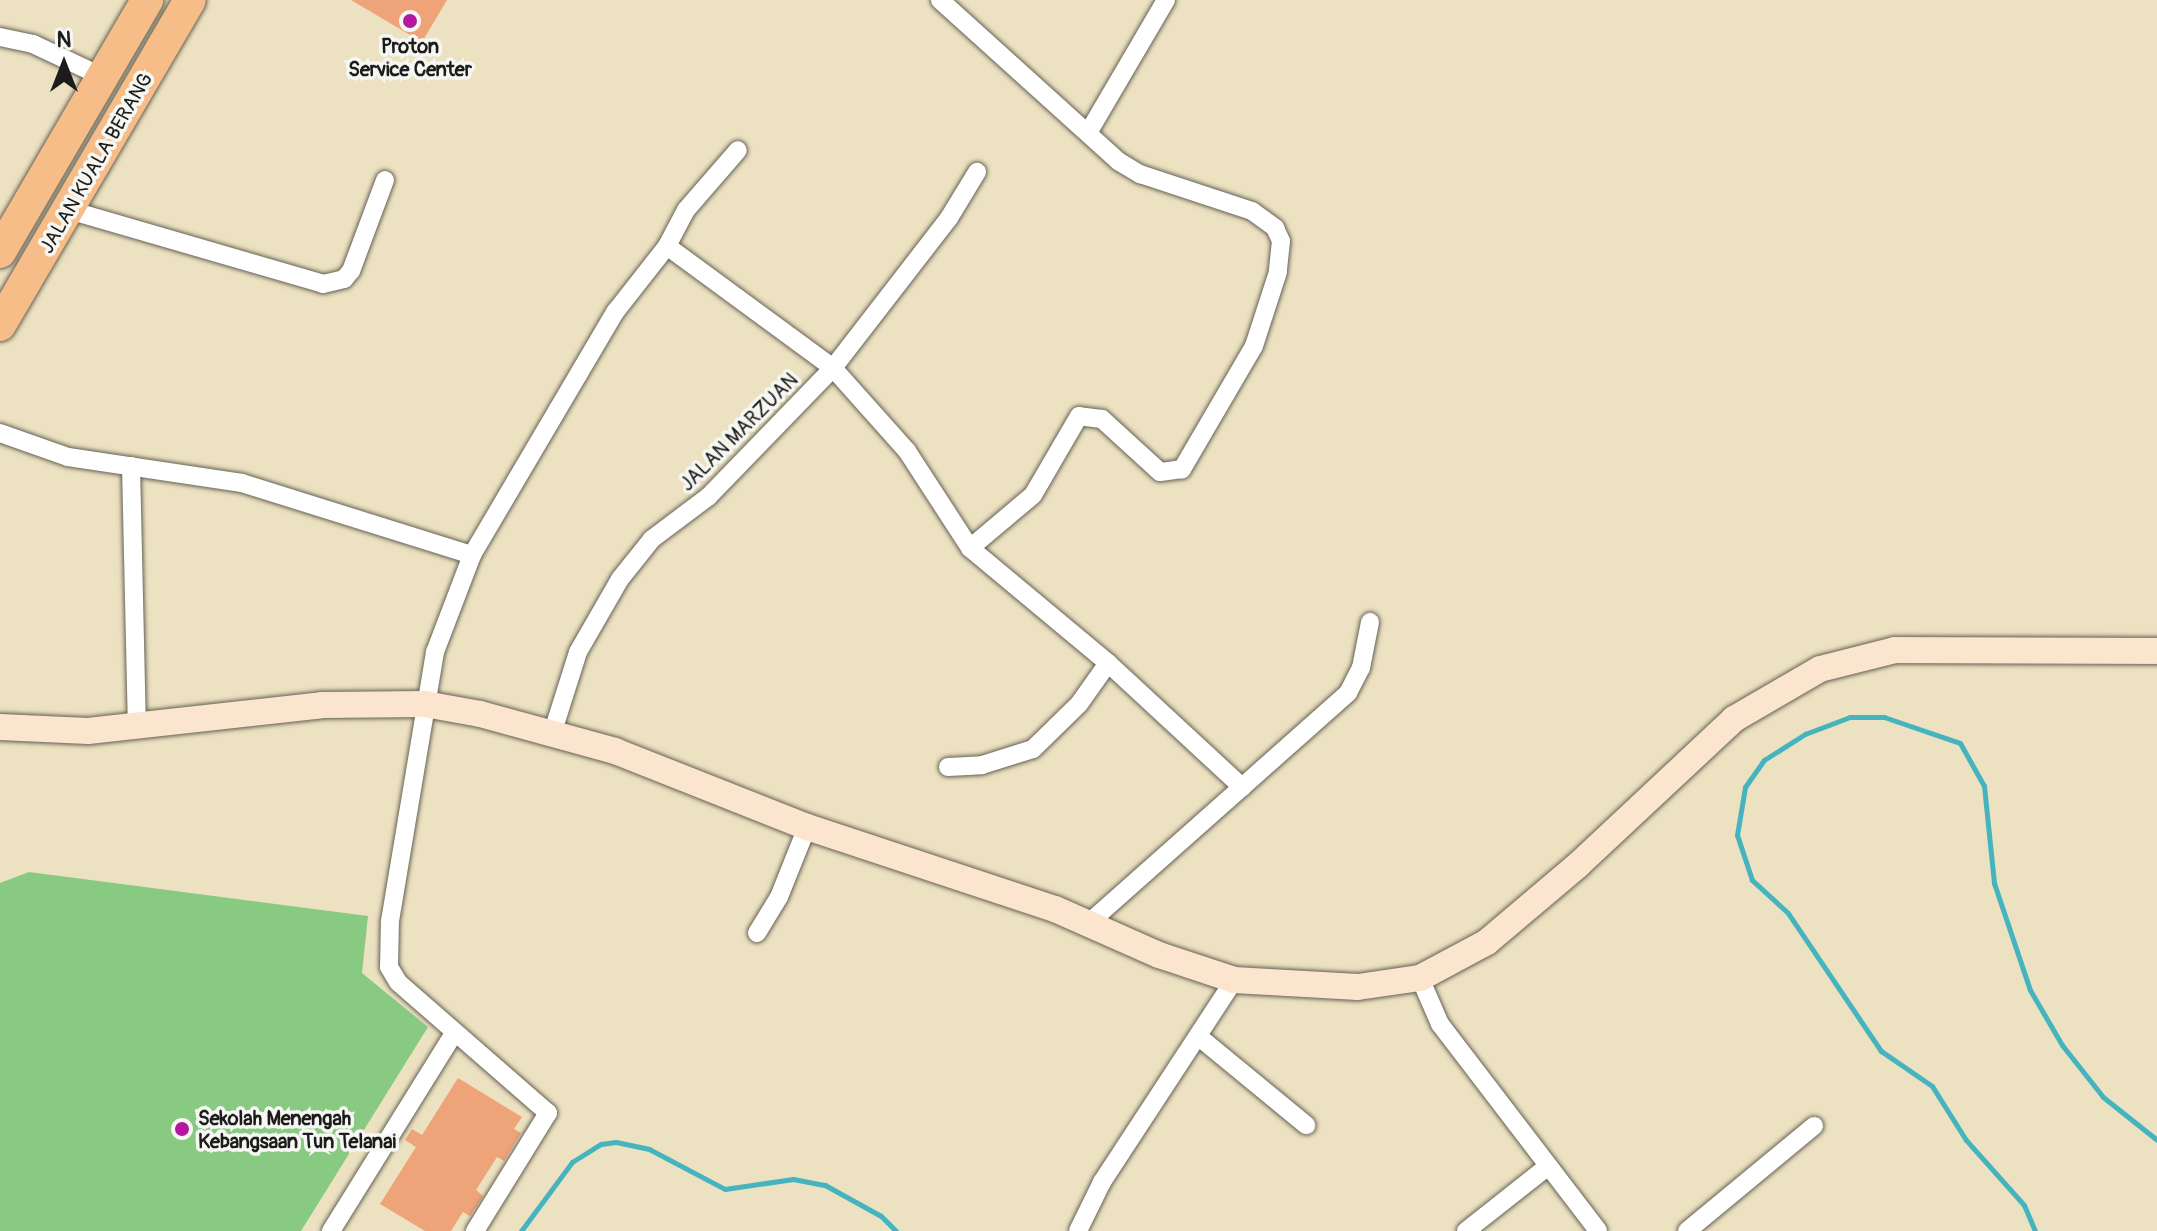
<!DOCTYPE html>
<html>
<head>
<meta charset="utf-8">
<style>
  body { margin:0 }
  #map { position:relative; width:2157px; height:1231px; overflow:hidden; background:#ece1c0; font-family:Pangolin,sans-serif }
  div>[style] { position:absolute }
  .green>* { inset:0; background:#89ca82 }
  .stream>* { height:5px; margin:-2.5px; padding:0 2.5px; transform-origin:2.5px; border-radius:2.5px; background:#45b4bf }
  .building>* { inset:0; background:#efa379 }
  .roads { filter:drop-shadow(0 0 2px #656155) drop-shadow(0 0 2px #656155) }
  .street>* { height:18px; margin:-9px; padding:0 9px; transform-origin:9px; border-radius:9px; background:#fff }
  .secondary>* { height:26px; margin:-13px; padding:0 13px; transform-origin:13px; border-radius:13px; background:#fce5cf }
  .highway>* { height:32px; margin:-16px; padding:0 16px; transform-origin:16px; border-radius:16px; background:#f7bd88 }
  .dots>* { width:22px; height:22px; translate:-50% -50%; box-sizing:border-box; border:4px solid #f6f6f2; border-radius:50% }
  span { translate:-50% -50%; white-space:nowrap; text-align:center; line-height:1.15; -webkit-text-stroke:7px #f6f6f2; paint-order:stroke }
  .poi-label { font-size:20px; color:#1c1c1c; font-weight:700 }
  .left { translate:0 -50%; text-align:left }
  .street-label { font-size:20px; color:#1c1c1c }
  .north { position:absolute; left:24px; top:24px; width:80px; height:80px; -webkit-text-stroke:6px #f6f6f2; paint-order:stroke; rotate:0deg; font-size:22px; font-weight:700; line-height:32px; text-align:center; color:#1c1c1c }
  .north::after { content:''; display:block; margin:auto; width:28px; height:36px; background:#1c1c1c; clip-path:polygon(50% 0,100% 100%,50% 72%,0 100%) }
</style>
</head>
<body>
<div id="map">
  <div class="green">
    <div style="clip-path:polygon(29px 872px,368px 916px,362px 973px,428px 1027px,301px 1231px,0 1231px,0 883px)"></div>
  </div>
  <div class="stream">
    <div style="left:521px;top:1231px;width:86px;rotate:-53.5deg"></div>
    <div style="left:572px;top:1162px;width:34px;rotate:-32deg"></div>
    <div style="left:601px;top:1144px;width:15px;rotate:-8deg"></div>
    <div style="left:616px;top:1142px;width:34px;rotate:12deg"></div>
    <div style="left:649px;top:1149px;width:86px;rotate:27.8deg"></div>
    <div style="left:725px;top:1189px;width:69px;rotate:-8.4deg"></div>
    <div style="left:793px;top:1179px;width:33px;rotate:11deg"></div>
    <div style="left:825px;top:1185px;width:64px;rotate:29deg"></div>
    <div style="left:881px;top:1216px;width:21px;rotate:45deg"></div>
    <div style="left:2035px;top:1231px;width:28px;rotate:-113deg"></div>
    <div style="left:2024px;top:1205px;width:87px;rotate:-131.7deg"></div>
    <div style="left:1966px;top:1140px;width:64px;rotate:-122.2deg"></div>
    <div style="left:1932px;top:1086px;width:62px;rotate:-145.5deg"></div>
    <div style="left:1881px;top:1051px;width:166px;rotate:-124deg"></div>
    <div style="left:1788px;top:913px;width:49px;rotate:-137.5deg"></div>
    <div style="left:1752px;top:880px;width:47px;rotate:-108.4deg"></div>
    <div style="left:1737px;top:835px;width:49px;rotate:-80.5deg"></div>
    <div style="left:1745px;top:787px;width:33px;rotate:-55deg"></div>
    <div style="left:1764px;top:760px;width:49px;rotate:-32.4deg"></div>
    <div style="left:1805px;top:734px;width:48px;rotate:-20.7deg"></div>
    <div style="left:1850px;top:717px;width:34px"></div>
    <div style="left:1884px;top:717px;width:80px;rotate:18.9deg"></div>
    <div style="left:1960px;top:743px;width:49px;rotate:60.8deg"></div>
    <div style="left:1984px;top:786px;width:98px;rotate:84.1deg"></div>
    <div style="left:1994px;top:883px;width:113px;rotate:71.4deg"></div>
    <div style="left:2030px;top:990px;width:64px;rotate:59.8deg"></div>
    <div style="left:2062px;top:1045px;width:66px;rotate:51.7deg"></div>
    <div style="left:2103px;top:1097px;width:69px;rotate:38.5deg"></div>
  </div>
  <div class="building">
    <div style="clip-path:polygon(351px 0,447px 0,422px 42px)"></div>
    <div style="clip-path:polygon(458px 1078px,522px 1117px,514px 1129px,521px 1133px,504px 1161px,497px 1157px,476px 1190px,483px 1196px,470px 1216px,463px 1212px,451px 1231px,425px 1231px,380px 1204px,416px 1147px,405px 1140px,412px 1129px,422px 1135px)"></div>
  </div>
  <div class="roads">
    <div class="street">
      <div style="left:940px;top:0;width:240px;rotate:42.1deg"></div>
      <div style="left:1118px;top:161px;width:26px;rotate:31deg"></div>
      <div style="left:1140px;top:174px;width:118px;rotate:18.3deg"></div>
      <div style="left:1252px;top:211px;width:29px;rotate:36deg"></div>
      <div style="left:1275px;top:228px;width:14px;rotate:65deg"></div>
      <div style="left:1281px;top:241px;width:31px;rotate:96deg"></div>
      <div style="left:1278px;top:272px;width:78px;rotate:108deg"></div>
      <div style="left:1254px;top:346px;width:143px;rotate:120.3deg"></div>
      <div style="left:1182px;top:469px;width:22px;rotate:172deg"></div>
      <div style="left:1160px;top:472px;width:79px;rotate:-137.6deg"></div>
      <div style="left:1102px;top:419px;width:23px;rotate:-173deg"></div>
      <div style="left:1079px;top:416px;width:91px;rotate:120.2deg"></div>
      <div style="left:1033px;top:495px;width:82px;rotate:139.9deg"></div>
      <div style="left:0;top:37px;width:34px;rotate:12deg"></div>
      <div style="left:33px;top:44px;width:77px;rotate:25.2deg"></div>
      <div style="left:1088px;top:133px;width:154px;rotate:-59.6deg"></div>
      <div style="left:69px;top:210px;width:265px;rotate:16.2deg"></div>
      <div style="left:323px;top:284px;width:22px;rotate:-13deg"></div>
      <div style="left:344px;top:279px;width:11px;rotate:-49deg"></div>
      <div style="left:351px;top:271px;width:97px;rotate:-69.5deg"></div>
      <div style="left:667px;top:246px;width:206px;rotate:36.3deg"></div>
      <div style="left:833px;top:368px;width:111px;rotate:48.3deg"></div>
      <div style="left:907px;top:451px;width:116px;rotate:57deg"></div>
      <div style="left:970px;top:548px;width:180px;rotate:39.8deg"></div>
      <div style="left:1108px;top:663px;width:183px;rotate:42.8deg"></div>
      <div style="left:0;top:433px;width:72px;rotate:19.4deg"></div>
      <div style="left:68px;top:457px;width:176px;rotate:8.5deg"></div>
      <div style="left:242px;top:483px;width:241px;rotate:17.4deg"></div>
      <div style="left:131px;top:466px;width:260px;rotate:88.7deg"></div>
      <div style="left:553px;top:731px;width:83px;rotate:-72.4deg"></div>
      <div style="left:578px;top:652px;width:84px;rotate:-60.1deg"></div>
      <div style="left:620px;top:579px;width:51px;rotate:-51.3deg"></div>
      <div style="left:652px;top:539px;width:70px;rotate:-36.9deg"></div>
      <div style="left:708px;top:497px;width:180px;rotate:-45.9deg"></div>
      <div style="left:833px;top:368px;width:190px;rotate:-52.3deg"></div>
      <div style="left:949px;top:218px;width:54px;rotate:-58.7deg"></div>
      <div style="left:948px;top:767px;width:34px;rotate:-3deg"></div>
      <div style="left:982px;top:765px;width:53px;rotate:-17.4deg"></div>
      <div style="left:1033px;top:749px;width:64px;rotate:-44.4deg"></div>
      <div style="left:1079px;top:704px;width:50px;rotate:-54.7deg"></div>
      <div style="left:1090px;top:922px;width:345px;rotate:-41.6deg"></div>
      <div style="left:1348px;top:693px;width:28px;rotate:-63deg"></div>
      <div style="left:1361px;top:668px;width:47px;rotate:-78.9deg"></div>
      <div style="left:757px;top:933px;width:42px;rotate:-58.6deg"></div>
      <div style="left:779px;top:897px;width:75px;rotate:-68.2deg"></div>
      <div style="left:1420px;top:978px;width:50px;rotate:66.5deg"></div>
      <div style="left:1440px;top:1024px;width:260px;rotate:52.6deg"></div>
      <div style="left:1199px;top:1037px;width:139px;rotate:39.4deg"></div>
      <div style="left:331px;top:1231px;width:234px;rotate:-58.1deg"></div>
      <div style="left:475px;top:1231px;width:139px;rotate:-58.3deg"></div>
      <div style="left:548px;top:1113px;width:199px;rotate:-138.9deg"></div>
      <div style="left:398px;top:982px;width:17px;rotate:-121deg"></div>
      <div style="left:389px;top:967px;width:46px;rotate:-88.8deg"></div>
      <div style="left:390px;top:921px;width:273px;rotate:-80.5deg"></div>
      <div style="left:435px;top:652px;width:104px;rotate:-69.1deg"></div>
      <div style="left:472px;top:555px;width:283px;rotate:-59.5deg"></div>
      <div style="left:616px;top:311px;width:83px;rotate:-51.9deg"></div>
      <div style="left:667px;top:246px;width:41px;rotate:-62.2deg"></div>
      <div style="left:686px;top:210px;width:79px;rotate:-49.1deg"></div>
      <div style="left:1078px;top:1231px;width:55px;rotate:-63.9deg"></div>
      <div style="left:1102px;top:1182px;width:241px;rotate:-56.8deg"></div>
      <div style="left:1466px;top:1231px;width:103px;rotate:-38.3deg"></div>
      <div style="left:1687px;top:1231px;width:165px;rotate:-39.6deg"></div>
    </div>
    <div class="secondary">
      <div style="left:0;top:727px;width:88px;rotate:2.6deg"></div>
      <div style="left:88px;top:731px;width:235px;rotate:-6.3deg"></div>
      <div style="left:322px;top:705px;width:103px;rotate:-0.6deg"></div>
      <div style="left:425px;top:704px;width:56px;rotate:10.3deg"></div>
      <div style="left:480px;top:714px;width:140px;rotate:15.3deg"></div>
      <div style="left:615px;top:751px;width:206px;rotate:21.6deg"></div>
      <div style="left:807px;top:827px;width:261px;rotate:18.3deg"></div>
      <div style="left:1055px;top:909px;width:114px;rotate:23.9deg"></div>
      <div style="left:1159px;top:955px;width:79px;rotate:18.4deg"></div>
      <div style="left:1234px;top:980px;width:124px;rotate:3.2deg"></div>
      <div style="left:1358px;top:987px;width:63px;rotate:-8.3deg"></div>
      <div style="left:1420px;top:978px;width:76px;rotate:-28.2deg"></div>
      <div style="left:1487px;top:942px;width:119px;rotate:-40.2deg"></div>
      <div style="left:1578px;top:865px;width:214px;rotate:-43.1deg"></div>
      <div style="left:1734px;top:719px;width:99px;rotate:-30.2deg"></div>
      <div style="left:1820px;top:669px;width:77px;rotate:-14.2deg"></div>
      <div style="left:1895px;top:650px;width:262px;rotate:0.2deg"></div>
    </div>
    <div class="highway">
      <div style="left:0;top:252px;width:292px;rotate:-59.7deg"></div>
      <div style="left:0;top:325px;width:376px;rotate:-59.7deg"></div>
    </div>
  </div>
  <div class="dots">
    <div style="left:410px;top:21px;background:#b5179e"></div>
    <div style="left:182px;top:1129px;background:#b5179e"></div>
  </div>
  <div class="poi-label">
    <span style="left:410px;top:58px">Proton<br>Service Center</span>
    <span class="left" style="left:198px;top:1130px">Sekolah Menengah<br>Kebangsaan Tun Telanai</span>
  </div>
  <div class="street-label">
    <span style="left:96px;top:163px;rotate:-60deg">JALAN KUALA BERANG</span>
    <span style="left:739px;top:432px;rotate:-45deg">JALAN MARZUAN</span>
  </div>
  <div class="north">N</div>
</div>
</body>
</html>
